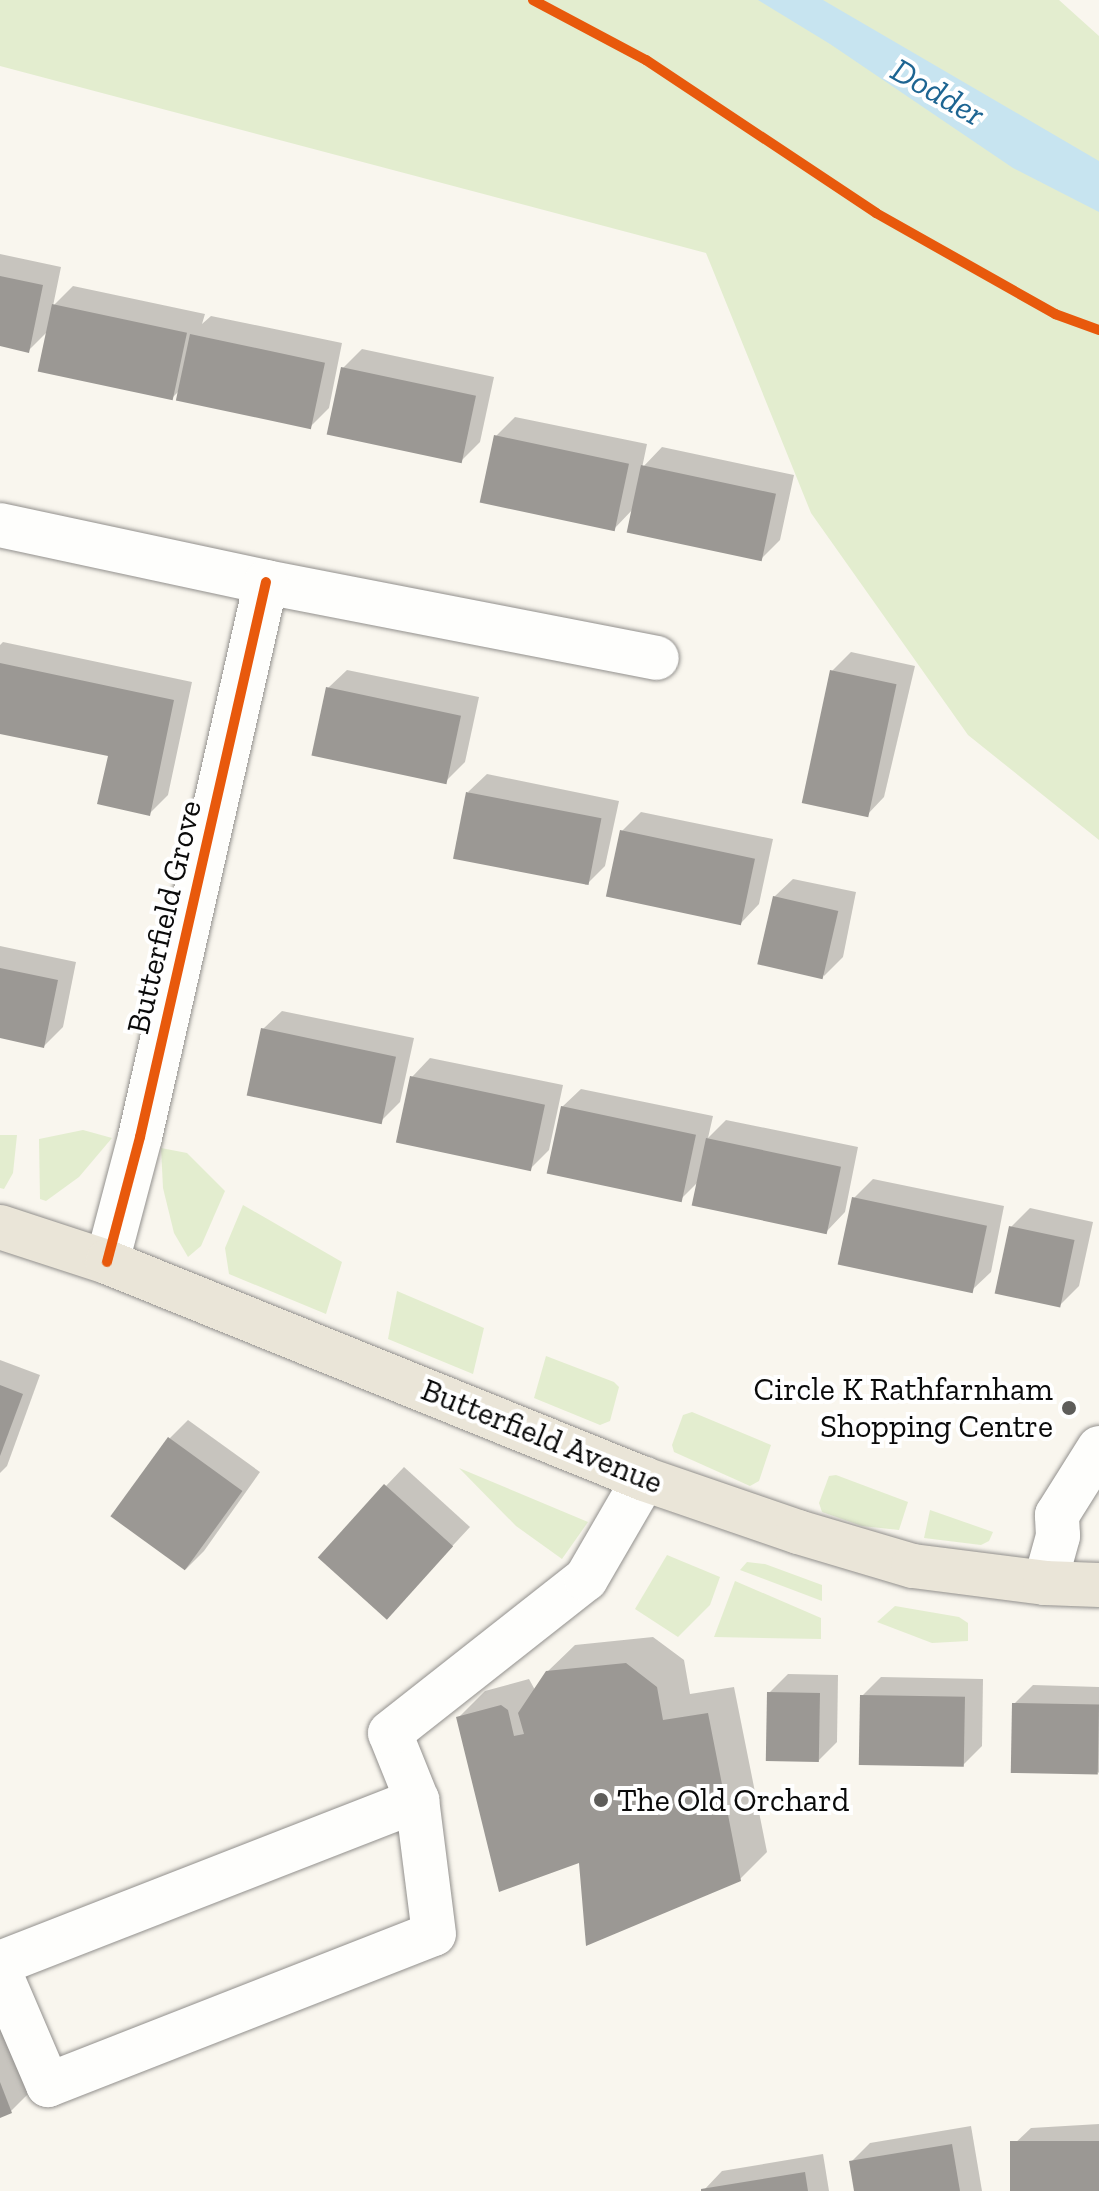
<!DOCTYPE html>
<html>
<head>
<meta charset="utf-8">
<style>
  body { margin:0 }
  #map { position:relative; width:1099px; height:2191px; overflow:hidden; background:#f9f6ee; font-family:"Zilla Slab",serif }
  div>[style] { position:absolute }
  .green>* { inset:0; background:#e3edcf }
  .water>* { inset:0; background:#c7e4f0 }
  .shadow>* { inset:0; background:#0003 }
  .building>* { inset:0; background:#9b9894; transform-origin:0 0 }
  .roads { filter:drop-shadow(0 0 2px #92908d) drop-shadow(0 0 2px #92908d) }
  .minor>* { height:44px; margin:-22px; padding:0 22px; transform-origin:22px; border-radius:22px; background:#fefefc }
  .major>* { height:44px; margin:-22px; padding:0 22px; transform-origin:22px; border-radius:22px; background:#eae5d8 }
  .cycleway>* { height:10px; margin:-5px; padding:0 5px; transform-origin:5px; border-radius:5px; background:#e8590c }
  .dots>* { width:22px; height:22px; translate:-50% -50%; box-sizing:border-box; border:4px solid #fff; border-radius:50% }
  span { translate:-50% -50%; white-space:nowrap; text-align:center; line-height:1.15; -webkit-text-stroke:8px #fff; paint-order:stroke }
  .street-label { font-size:32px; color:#0a0a0a }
  .poi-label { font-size:32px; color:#0a0a0a }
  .right { translate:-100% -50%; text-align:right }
  .left { translate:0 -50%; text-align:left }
  .water-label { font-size:34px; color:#1d6592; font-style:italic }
</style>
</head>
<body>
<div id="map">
  <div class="green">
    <div style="clip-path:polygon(0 0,1059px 0,1099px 36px,1099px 840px,968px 735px,811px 513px,706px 253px,0 66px)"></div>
    <div style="clip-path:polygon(83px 1130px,112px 1138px,79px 1177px,46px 1201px,40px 1199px,39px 1139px)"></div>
    <div style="clip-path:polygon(0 1135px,17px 1135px,13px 1173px,4px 1189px,0 1188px)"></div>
    <div style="clip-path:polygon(161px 1148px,187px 1153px,225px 1191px,201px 1246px,188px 1257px,174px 1233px,163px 1188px)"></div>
    <div style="clip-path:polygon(243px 1205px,342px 1262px,326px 1314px,229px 1274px,225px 1248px)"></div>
    <div style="clip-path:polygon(397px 1291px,484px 1328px,473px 1374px,388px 1339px)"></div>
    <div style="clip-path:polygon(546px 1356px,614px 1382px,619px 1387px,610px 1421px,600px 1425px,534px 1398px)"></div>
    <div style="clip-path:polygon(692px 1412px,771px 1445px,759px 1481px,750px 1486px,674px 1452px,672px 1445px,683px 1415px)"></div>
    <div style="clip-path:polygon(459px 1468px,588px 1522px,562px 1559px,516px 1526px)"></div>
    <div style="clip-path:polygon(836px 1475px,908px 1502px,899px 1530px,862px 1526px,822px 1512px,819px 1503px,829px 1476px)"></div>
    <div style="clip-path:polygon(930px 1510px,993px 1532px,989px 1541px,981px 1545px,924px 1538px)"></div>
    <div style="clip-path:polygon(667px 1555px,720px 1577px,710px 1605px,678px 1637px,635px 1609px)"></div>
    <div style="clip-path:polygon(747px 1562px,765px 1564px,822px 1585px,822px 1601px,740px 1570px)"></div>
    <div style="clip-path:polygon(735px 1581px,821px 1618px,821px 1639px,714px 1637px)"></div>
    <div style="clip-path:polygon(895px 1606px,959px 1617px,968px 1623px,968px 1641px,932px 1643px,877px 1622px)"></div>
  </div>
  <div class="water">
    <div style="clip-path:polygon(758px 0,823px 0,1099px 161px,1099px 212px,1013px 168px,830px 44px)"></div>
  </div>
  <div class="shadow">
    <div style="clip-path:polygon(0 254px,61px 267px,53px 306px,73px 286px,205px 314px,202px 324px,211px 316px,342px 343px,329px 408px,310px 427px,182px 388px,172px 398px,49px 330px,29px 350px,0 345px)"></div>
    <div style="clip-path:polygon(362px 349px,494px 377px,480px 442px,461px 461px,343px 368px)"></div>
    <div style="clip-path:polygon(515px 417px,647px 444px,642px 468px,662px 447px,794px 475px,780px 540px,761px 559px,635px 507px,614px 529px,496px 436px)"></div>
    <div style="clip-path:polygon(3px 642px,192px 682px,168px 795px,149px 814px,110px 755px,0 732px,0 645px)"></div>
    <div style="clip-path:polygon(851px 652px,915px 666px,884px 797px,866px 816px,832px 671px)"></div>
    <div style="clip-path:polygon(347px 670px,479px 697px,465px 762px,446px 781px,328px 688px)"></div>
    <div style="clip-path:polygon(487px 774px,619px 801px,605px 866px,586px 885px,468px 792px)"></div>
    <div style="clip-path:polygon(641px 812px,773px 839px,759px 904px,741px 923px,622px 831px)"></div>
    <div style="clip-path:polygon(793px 879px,856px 892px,843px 957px,824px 976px,774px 897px)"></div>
    <div style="clip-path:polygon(0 946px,76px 962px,63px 1027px,44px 1046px,0 1037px)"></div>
    <div style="clip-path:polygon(282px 1011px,414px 1038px,400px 1102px,381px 1121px,263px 1029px)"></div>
    <div style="clip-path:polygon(430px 1058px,563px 1085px,549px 1150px,530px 1169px,412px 1077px)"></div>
    <div style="clip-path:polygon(581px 1089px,713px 1116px,708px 1138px,726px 1120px,858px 1147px,845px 1212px,827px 1231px,700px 1180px,680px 1200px,562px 1107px)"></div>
    <div style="clip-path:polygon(873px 1179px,1004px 1206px,991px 1272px,972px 1290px,854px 1198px)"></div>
    <div style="clip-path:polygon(1030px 1208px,1093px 1222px,1079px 1286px,1060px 1305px,1011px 1227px)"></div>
    <div style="clip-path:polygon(0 1360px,40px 1375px,7px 1466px,0 1473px)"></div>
    <div style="clip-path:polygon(188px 1420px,260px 1472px,204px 1551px,186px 1569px,170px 1438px)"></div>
    <div style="clip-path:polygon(404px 1467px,470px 1527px,404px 1598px,386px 1486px)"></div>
    <div style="clip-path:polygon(653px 1637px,684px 1660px,690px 1694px,734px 1687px,767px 1852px,740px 1879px,581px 1861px,458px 1718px,485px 1691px,529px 1679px,535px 1690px,547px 1672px,575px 1645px)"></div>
    <div style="clip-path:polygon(788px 1674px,838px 1675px,837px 1742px,818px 1761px,769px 1693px)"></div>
    <div style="clip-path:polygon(881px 1677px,983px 1679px,982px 1746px,963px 1765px,862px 1696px)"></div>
    <div style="clip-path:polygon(1033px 1685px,1099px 1687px,1099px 1773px,1014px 1704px)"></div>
    <div style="clip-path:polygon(0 1961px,44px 2078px,11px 2111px,0 2116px)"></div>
    <div style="clip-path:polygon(1099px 2124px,1099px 2191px,1014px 2191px,1012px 2146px,1031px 2128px)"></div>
    <div style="clip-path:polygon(971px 2126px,982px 2191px,856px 2191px,851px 2162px,870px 2143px)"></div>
    <div style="clip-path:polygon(823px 2154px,829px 2191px,703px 2191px,722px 2171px)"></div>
  </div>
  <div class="building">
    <div style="clip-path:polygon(0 276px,43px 285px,29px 353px,0 346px)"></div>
    <div style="left:52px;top:304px;width:138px;height:69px;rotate:12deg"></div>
    <div style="left:190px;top:334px;width:138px;height:68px;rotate:12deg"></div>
    <div style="left:341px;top:367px;width:138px;height:69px;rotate:12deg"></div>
    <div style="left:494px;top:435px;width:138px;height:69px;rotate:12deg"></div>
    <div style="left:641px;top:465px;width:138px;height:69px;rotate:12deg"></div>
    <div style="clip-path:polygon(0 663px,174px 700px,150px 816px,97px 804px,108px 756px,0 734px)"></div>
    <div style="left:830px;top:670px;width:68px;height:136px;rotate:12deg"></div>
    <div style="left:326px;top:687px;width:138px;height:70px;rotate:12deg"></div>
    <div style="left:466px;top:792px;width:138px;height:68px;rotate:11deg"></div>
    <div style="left:620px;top:830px;width:138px;height:68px;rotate:12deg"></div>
    <div style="left:773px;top:896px;width:67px;height:70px;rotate:13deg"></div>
    <div style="clip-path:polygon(0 968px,58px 980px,44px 1048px,0 1038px)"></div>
    <div style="left:261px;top:1028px;width:138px;height:69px;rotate:12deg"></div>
    <div style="left:410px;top:1076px;width:138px;height:68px;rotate:12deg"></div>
    <div style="left:561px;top:1106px;width:138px;height:69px;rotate:12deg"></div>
    <div style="left:706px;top:1138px;width:138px;height:69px;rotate:12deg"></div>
    <div style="left:852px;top:1197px;width:138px;height:69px;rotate:12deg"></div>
    <div style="left:1009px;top:1226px;width:67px;height:69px;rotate:12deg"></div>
    <div style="clip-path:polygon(0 1385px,23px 1394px,0 1456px)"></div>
    <div style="left:168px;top:1437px;width:92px;height:98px;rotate:36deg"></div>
    <div style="left:384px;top:1484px;width:93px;height:99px;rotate:42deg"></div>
    <div style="clip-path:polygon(626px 1663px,657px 1687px,663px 1720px,708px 1713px,741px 1881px,586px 1946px,579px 1863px,499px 1892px,456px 1717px,501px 1705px,508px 1710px,514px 1736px,524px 1734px,518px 1713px,546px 1671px)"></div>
    <div style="left:767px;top:1692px;width:53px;height:69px;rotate:1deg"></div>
    <div style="left:860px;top:1695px;width:105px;height:70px;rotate:1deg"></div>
    <div style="left:1012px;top:1703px;width:87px;height:70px;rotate:1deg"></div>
    <div style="clip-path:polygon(0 2082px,12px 2113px,0 2118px)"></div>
    <div style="left:1099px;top:2141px;width:50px;height:89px;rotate:90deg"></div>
    <div style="clip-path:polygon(952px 2144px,960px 2191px,854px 2191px,849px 2161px)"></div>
    <div style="clip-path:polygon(805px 2172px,808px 2191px,701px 2191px,701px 2189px)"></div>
  </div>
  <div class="roads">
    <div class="minor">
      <div style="left:0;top:525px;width:272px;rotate:12.1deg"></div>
      <div style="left:266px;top:582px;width:398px;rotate:11deg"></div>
      <div style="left:107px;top:1262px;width:129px;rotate:-75.2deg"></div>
      <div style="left:140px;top:1137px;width:569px;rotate:-77.21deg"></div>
      <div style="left:1045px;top:1583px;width:49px;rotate:-74.5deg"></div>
      <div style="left:1058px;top:1536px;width:21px;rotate:-93deg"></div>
      <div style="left:1057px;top:1515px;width:79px;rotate:-57.9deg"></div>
      <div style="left:0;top:1963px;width:448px;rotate:-21.3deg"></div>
      <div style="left:0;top:1973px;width:122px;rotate:66.8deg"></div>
      <div style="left:48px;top:2085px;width:414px;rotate:-21.4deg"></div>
      <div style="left:434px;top:1934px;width:135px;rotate:-97.2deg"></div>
      <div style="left:417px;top:1800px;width:72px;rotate:-111.9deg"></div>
      <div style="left:390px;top:1733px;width:249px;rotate:-38.2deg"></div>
      <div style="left:586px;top:1579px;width:116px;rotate:-59.9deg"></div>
    </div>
    <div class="major">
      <div style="left:0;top:1227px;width:113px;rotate:18.1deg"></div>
      <div style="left:107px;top:1262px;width:579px;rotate:22deg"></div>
      <div style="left:644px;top:1479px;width:163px;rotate:19deg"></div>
      <div style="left:798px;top:1532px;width:120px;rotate:16.5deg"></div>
      <div style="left:913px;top:1566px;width:133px;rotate:7.3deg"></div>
      <div style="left:1045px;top:1583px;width:54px;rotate:2.1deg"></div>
    </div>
  </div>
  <div class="cycleway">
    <div style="left:533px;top:0;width:128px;rotate:28deg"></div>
    <div style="left:646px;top:60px;width:276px;rotate:33.6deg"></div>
    <div style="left:876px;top:213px;width:206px;rotate:29.4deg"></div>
    <div style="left:1055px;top:314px;width:47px;rotate:20deg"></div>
    <div style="left:107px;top:1262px;width:129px;rotate:-75.2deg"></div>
    <div style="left:140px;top:1137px;width:569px;rotate:-77.21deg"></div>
  </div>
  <div class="dots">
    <div style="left:1069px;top:1408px;background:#5e5d5a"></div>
    <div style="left:601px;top:1800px;background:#5e5d5a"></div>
  </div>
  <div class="street-label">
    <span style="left:164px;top:917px;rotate:-77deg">Butterfield Grove</span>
    <span style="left:542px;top:1436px;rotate:22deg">Butterfield Avenue</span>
  </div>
  <div class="poi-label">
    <span class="right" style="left:1053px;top:1408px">Circle K Rathfarnham<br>Shopping Centre</span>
    <span class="left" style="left:617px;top:1800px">The Old Orchard</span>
  </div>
  <div class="water-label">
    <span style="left:938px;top:92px;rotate:30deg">Dodder</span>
  </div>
</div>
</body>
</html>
